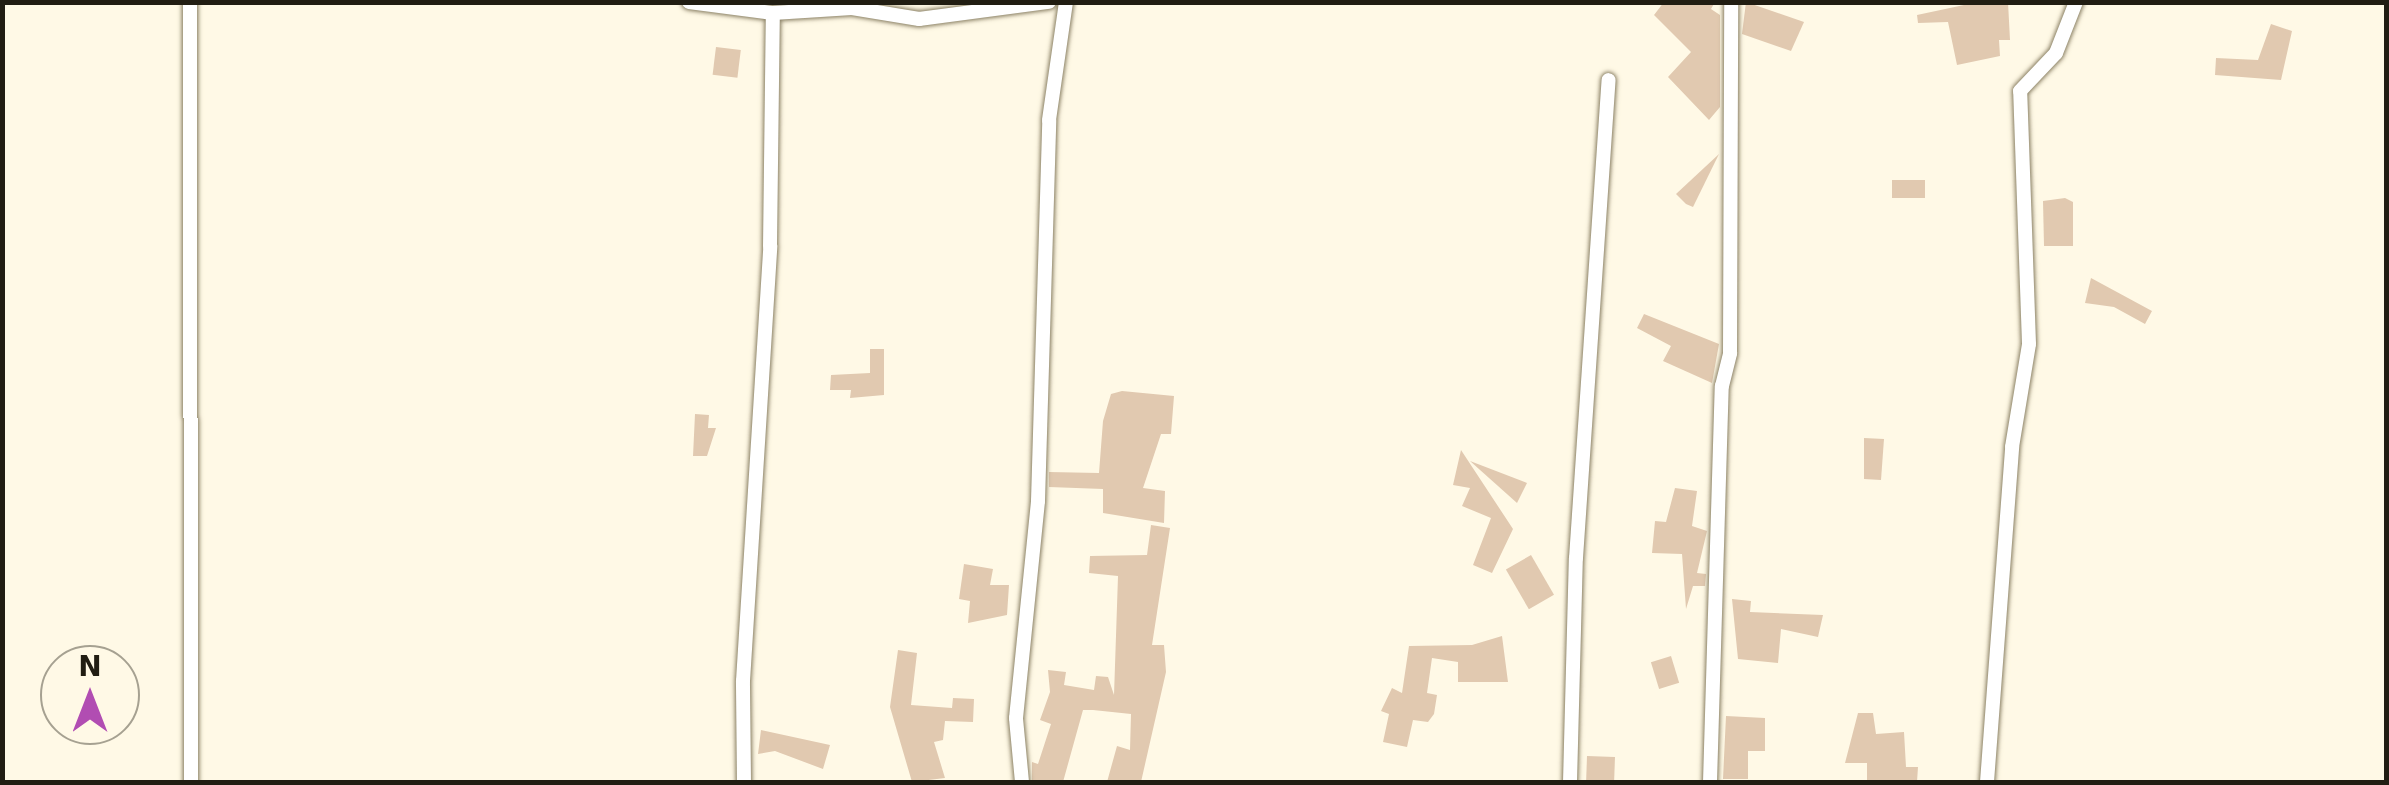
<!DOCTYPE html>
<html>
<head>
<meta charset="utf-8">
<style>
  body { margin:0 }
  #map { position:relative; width:2389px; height:785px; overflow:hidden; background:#fff9e6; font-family:"DejaVu Sans",sans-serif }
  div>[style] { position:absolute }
  .building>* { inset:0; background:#e1c9b0; transform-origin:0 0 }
  .roads { filter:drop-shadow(0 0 2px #8c8266) drop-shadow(0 0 2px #8c8266) }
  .street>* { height:14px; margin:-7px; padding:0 7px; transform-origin:7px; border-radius:7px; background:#fff }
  span { translate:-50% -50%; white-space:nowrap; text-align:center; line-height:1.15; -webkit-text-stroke:10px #fff9e6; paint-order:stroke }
  .frame { position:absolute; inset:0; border:5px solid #211d12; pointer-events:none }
  .north { position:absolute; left:40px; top:645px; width:100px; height:100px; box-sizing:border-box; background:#fff9e6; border:2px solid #a6a191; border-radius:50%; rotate:0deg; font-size:28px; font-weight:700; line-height:40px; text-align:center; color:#211d12 }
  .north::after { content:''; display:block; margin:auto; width:35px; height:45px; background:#b14db2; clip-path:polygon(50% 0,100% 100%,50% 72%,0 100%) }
</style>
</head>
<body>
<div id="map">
  <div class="building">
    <div style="clip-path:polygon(1664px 2px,1715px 2px,1711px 9px,1720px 15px,1720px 107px,1709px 120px,1668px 77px,1691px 52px,1654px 15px)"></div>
    <div style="clip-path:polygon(1746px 2px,1804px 22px,1791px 51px,1742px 34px)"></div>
    <div style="clip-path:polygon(1978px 2px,2008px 2px,2010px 40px,1999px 40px,2000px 56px,1957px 65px,1948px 22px,1918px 23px,1917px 15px)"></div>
    <div style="clip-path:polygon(2271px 24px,2292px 31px,2281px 80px,2215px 75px,2216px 58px,2258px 60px)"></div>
    <div style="left:716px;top:47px;width:25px;height:28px;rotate:7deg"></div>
    <div style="clip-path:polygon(1719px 154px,1693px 207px,1686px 204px,1676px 194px)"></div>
    <div style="left:1925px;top:180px;width:18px;height:33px;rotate:90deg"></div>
    <div style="clip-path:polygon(2065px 198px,2073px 202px,2073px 246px,2044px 246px,2043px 201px)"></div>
    <div style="clip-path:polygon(2091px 278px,2152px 311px,2145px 324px,2114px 307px,2085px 303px)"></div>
    <div style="clip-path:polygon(1644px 314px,1719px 344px,1712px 383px,1663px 361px,1671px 346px,1637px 328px)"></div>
    <div style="clip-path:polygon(870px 349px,884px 349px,884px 395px,850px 398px,851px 390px,830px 390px,831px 375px,870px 373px)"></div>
    <div style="clip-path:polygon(1122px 391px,1174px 396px,1171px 434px,1161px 434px,1143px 488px,1165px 491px,1164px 523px,1103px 513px,1103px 489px,1049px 487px,1049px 472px,1099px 473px,1103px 421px,1111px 394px)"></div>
    <div style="clip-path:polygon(695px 414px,709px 415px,708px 428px,716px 428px,707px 456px,693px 456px)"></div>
    <div style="clip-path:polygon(1864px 438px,1884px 439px,1881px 480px,1864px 479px)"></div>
    <div style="clip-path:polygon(1461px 450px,1513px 529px,1492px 573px,1473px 565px,1491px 518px,1462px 506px,1470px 488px,1453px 485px)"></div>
    <div style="clip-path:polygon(1470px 461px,1527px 483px,1517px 503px)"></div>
    <div style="clip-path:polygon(1675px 488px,1697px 491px,1692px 526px,1707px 531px,1697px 573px,1706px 574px,1705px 586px,1693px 586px,1686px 609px,1682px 554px,1652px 553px,1655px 521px,1666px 522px)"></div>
    <div style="clip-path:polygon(1151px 525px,1170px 528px,1152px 645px,1164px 645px,1166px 672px,1141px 782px,1107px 782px,1117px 746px,1130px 750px,1131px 714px,1093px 710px,1083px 710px,1063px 782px,1032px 782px,1032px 762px,1038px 764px,1051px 724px,1040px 720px,1050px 692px,1048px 670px,1066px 672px,1064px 685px,1094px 690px,1096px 676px,1108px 677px,1114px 695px,1118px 576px,1089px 573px,1090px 556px,1147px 555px)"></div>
    <div style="left:1531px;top:555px;width:46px;height:29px;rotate:60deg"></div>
    <div style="clip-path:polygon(964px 564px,993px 569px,990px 585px,1009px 585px,1007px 615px,968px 623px,970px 601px,959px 599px)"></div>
    <div style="clip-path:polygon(1732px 599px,1751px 601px,1750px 612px,1823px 615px,1818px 637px,1781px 629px,1778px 663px,1738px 659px)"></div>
    <div style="clip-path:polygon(1502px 636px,1508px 682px,1458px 682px,1458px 662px,1432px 658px,1427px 693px,1437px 695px,1434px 714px,1428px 722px,1413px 720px,1407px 747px,1383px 742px,1389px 714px,1381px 711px,1392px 688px,1402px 693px,1409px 646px,1472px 645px)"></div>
    <div style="clip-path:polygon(898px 650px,917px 653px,911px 705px,952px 708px,953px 698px,974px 699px,973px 722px,945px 721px,943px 740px,934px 742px,945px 778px,912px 782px,890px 707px)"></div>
    <div style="left:1671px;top:656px;width:28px;height:21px;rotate:73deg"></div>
    <div style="clip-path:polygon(1858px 713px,1873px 713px,1876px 734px,1904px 732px,1906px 767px,1918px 767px,1917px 782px,1867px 781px,1867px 763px,1845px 763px)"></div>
    <div style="clip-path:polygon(1726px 716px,1765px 718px,1765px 751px,1748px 751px,1748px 779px,1723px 779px)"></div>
    <div style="clip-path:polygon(761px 730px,830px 745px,823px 769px,775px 751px,758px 754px)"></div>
    <div style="left:1587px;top:756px;width:28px;height:26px;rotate:2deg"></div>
  </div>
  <div class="roads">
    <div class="street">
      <div style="left:190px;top:2px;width:780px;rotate:89.93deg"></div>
      <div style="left:689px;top:2px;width:85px;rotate:7.5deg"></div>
      <div style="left:773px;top:13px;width:79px;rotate:-3.6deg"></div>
      <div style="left:852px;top:8px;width:68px;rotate:9.3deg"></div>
      <div style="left:919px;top:19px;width:131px;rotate:-7.5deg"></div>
      <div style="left:744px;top:782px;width:101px;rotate:-90.6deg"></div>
      <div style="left:743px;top:681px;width:436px;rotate:-86.4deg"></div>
      <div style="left:770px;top:246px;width:233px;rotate:-89.3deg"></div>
      <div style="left:1022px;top:782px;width:64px;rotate:-95.4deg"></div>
      <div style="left:1016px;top:718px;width:218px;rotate:-84.2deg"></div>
      <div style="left:1038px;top:501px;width:381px;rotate:-88.3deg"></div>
      <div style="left:1049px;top:120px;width:119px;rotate:-81.8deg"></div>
      <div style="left:1570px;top:782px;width:224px;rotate:-88.5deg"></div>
      <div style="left:1576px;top:558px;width:479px;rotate:-86.1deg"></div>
      <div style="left:1710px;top:782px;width:396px;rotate:-88.3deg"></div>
      <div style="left:1722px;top:386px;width:34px;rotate:-76deg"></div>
      <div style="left:1730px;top:353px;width:351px;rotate:-89.8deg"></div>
      <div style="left:1987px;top:782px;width:336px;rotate:-85.7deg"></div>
      <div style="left:2012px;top:447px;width:104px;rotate:-80.6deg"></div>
      <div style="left:2029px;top:344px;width:253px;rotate:-92deg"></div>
      <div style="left:2020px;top:91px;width:52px;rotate:-46.5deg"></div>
      <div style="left:2056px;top:53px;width:55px;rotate:-68.6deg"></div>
    </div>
  </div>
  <div class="frame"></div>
  <div class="north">N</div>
</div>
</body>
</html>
